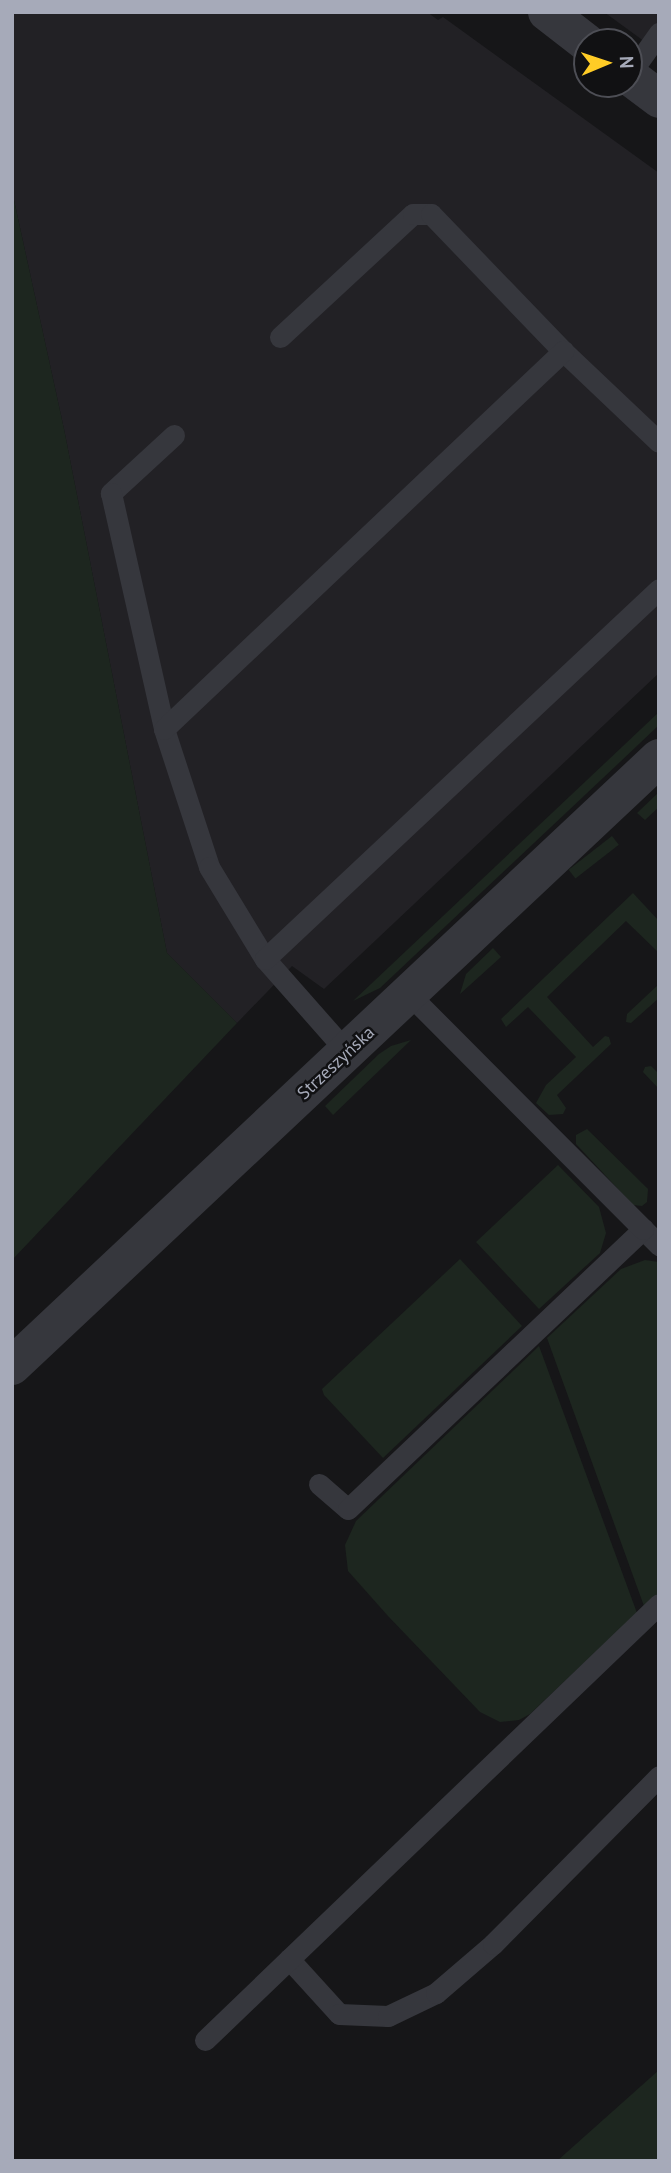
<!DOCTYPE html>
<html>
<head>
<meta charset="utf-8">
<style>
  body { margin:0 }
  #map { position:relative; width:671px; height:2173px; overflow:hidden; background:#161618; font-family:"PT Sans",sans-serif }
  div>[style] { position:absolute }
  .built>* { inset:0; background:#222125 }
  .green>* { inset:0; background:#1d261f; transform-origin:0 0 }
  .service>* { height:21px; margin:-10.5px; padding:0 10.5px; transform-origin:10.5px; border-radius:10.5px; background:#36373d }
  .minor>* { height:38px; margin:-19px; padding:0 19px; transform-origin:19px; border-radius:19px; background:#36373d }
  .tertiary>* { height:38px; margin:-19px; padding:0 19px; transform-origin:19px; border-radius:19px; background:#36373d }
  span { translate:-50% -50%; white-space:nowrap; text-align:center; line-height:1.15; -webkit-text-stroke:5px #111113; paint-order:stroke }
  .street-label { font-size:18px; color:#a6aab9 }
  .frame { position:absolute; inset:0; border:14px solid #a6aab9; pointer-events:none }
  .north { position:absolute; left:573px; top:28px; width:70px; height:70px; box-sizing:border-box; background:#111113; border:2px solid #4d4e55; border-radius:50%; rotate:88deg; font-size:19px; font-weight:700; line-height:28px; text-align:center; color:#a6aab9 }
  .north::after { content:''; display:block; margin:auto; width:24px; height:32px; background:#ffcc26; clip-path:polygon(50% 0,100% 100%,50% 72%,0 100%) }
</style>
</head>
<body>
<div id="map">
  <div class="built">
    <div style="clip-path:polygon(12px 12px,427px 12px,438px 20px,443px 17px,659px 173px,659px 673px,324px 989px,292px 966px,237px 1023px,167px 953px,64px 429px,12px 191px)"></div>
    <div style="clip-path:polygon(604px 12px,659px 12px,659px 52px,652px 47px)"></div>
  </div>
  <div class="green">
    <div style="clip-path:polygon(12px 191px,64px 429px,167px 953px,237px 1023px,12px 1260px)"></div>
    <div style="clip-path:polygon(659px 712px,659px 725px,620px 762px,380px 988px,353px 1001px)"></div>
    <div style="clip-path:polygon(659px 792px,659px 807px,645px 820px,637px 813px)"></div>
    <div style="left:612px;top:836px;width:11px;height:55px;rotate:52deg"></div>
    <div style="clip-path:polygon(633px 893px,659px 921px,659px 953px,626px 921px,547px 997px,593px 1047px,605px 1036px,609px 1037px,611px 1044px,557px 1095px,566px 1108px,563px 1114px,549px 1115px,536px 1103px,546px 1085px,576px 1057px,528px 1007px,506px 1027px,501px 1019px)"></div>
    <div style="clip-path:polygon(493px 948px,501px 957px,460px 994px,466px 974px)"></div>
    <div style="clip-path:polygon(659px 984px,659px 998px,631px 1023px,626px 1022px,627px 1014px)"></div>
    <div style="clip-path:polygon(411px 1040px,333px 1115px,325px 1106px,379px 1054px,391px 1046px)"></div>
    <div style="clip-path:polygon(651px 1066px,659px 1074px,659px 1089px,643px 1072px,645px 1067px)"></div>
    <div style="clip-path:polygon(587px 1129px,648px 1189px,647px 1202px,642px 1206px,633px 1205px,576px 1144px,576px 1135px)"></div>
    <div style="clip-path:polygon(558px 1165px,599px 1207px,606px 1233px,600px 1253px,539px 1309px,476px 1242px)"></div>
    <div style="clip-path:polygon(460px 1259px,522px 1326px,383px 1458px,324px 1395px,322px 1389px)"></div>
    <div style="clip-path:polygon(645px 1260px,659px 1262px,659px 1593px,644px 1606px,547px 1338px,621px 1269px)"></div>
    <div style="clip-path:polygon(539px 1346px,637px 1613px,530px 1714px,519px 1720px,500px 1722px,480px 1712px,388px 1616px,348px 1571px,345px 1545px,356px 1521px)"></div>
    <div style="clip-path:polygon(659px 2070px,659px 2161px,557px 2161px)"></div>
  </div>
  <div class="service">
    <div style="left:629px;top:75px;width:52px;rotate:-54.5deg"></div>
    <div style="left:280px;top:337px;width:181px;rotate:-42.8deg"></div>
    <div style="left:413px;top:214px;width:18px"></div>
    <div style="left:431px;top:214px;width:190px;rotate:46.1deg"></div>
    <div style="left:563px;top:351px;width:132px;rotate:43.5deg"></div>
    <div style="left:174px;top:435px;width:86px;rotate:137.4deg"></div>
    <div style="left:111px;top:493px;width:242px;rotate:77.3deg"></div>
    <div style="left:164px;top:729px;width:145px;rotate:71.9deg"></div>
    <div style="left:209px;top:867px;width:108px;rotate:58.7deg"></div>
    <div style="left:164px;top:729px;width:550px;rotate:-43.45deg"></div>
    <div style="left:347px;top:1052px;width:124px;rotate:-131.4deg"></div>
    <div style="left:265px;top:959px;width:540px;rotate:-43.2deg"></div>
    <div style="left:643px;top:1229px;width:23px;rotate:45deg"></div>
    <div style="left:319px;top:1484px;width:38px;rotate:41deg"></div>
    <div style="left:348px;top:1509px;width:407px;rotate:-43.5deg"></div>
    <div style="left:643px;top:1229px;width:332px;rotate:-134.9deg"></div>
    <div style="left:289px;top:1959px;width:74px;rotate:47.7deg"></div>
    <div style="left:339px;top:2014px;width:49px;rotate:2.3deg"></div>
    <div style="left:388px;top:2016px;width:53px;rotate:-25.6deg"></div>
    <div style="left:436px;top:1993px;width:75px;rotate:-40.7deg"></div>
    <div style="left:493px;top:1944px;width:236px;rotate:-45.3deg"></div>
    <div style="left:205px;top:2040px;width:629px;rotate:-43.84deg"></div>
  </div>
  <div class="minor">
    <div style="left:547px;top:12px;width:51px;rotate:37.8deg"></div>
    <div style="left:629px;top:76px;width:38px;rotate:37deg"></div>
  </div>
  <div class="tertiary">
    <div style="left:12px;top:1366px;width:888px;rotate:-43.22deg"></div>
  </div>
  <div class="street-label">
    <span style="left:336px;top:1063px;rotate:-43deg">Strzeszyńska</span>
  </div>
  <div class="frame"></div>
  <div class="north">N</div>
</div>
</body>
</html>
